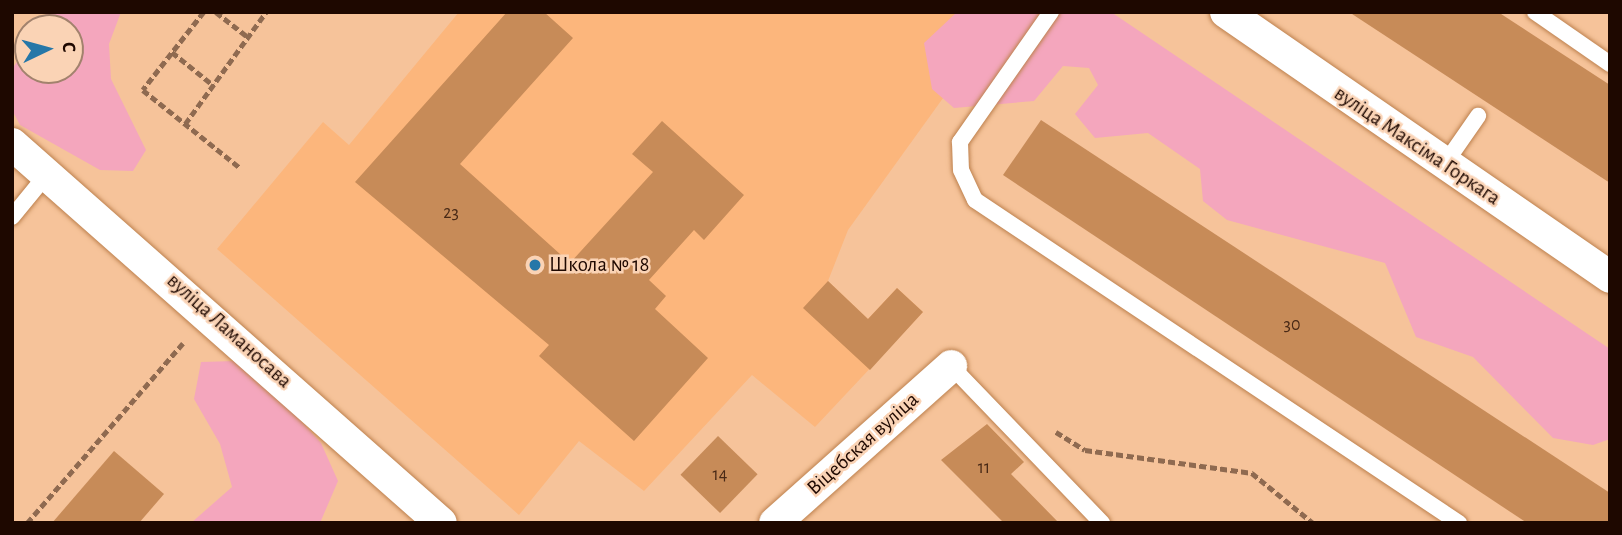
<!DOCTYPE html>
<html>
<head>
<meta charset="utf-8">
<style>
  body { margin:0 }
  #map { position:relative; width:1622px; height:535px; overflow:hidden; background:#f6c39a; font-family:"Alegreya Sans",sans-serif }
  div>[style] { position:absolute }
  .built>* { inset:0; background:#fcb67c }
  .green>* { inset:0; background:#f4a6bd }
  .building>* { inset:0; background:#c78b58; transform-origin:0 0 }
  .path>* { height:4.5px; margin-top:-2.25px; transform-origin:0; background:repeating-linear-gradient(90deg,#8f6a50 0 7px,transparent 0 10.5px) }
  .roads { filter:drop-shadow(0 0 2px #bd814e) drop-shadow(0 0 2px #bd814e) }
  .service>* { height:16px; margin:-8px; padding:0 8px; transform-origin:8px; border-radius:8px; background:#fff }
  .minor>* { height:32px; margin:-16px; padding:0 16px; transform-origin:16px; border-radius:16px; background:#fff }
  .dots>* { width:19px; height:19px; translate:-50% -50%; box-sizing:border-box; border:4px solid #fad3b5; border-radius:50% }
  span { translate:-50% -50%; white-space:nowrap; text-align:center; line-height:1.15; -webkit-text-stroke:5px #fad3b5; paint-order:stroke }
  .number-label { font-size:18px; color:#482916 }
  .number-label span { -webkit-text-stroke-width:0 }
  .street-label { font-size:21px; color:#1e0800 }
  .poi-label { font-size:21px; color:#1e0800 }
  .left { translate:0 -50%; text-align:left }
  .frame { position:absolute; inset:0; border:14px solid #1e0800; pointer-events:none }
  .north { position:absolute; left:14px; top:14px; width:70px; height:70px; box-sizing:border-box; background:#fad3b5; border:2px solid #a2826d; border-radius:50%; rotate:85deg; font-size:19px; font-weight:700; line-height:28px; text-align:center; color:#1e0800 }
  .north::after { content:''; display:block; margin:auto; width:24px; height:32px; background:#2577a8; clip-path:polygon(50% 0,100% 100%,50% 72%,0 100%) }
</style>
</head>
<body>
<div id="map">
  <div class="built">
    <div style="clip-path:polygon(459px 12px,1005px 12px,848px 230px,828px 281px,868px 319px,897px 288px,923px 312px,815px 427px,752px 375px,644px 491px,579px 441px,519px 515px,217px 249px,323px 122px,349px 145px)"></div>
  </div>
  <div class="green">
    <div style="clip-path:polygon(47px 12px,121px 12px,109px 44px,111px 79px,146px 150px,133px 171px,100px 170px,20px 125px,12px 110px,12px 69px,28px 46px,28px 70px,70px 70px,70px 28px,39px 28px)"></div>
    <div style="clip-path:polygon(957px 12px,1111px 12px,1610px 349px,1610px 439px,1593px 445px,1553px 438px,1473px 357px,1416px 337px,1385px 263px,1227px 220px,1203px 201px,1200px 169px,1148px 133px,1095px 138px,1075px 114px,1098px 85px,1089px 68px,1063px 66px,1034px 101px,954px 108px,932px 89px,924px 43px)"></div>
    <div style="clip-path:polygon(236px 361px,273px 390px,321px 443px,338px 481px,320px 523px,191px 523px,232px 487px,220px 444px,194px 399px,201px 362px)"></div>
  </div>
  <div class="building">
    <div style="clip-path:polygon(507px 12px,544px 12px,573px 38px,460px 164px,570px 263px,653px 172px,632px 154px,662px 121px,744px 195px,704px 240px,694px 230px,649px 280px,666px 296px,655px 309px,708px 358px,634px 441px,539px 356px,549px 345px,355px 182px)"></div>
    <div style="clip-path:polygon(1349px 12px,1498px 12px,1610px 85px,1610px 183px)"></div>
    <div style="clip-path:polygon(1041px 120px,1610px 493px,1610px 523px,1527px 523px,1003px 175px)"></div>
    <div style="clip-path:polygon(828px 281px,868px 319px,897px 288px,923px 312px,870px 370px,803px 308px)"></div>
    <div style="clip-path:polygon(987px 424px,1024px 462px,1011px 474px,1059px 523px,1004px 523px,941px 460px)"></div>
    <div style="left:718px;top:436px;width:55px;height:54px;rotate:44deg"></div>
    <div style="clip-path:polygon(114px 451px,164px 494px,139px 523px,52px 523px)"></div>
  </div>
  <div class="path">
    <div style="left:204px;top:12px;width:99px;rotate:128deg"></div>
    <div style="left:143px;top:90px;width:123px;rotate:38.7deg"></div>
    <div style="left:216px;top:12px;width:41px;rotate:38deg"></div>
    <div style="left:172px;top:52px;width:53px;rotate:38.8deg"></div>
    <div style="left:185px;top:124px;width:138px;rotate:-54.1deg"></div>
    <div style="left:1056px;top:432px;width:34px;rotate:32deg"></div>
    <div style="left:1085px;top:450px;width:169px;rotate:7.8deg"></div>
    <div style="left:1252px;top:473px;width:79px;rotate:39.3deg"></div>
    <div style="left:27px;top:523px;width:238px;rotate:-49.1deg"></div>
  </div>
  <div class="roads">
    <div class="service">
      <div style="left:1051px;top:12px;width:159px;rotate:125deg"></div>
      <div style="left:960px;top:142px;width:28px;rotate:88deg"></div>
      <div style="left:961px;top:170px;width:33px;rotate:65deg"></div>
      <div style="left:975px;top:200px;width:582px;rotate:33.72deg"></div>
      <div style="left:1535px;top:12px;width:91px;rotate:34.7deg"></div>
      <div style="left:1444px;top:165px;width:60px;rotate:-55.2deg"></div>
      <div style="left:12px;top:217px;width:57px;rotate:-50.7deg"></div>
      <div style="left:951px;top:366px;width:218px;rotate:46.1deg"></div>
    </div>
    <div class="minor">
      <div style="left:1226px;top:12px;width:467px;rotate:34.6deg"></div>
      <div style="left:12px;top:144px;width:572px;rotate:41.46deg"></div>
      <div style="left:775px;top:523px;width:236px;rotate:-41.7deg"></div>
    </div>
  </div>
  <div class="dots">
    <div style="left:535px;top:265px;background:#2577a8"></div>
  </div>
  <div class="number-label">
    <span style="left:451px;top:213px">23</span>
    <span style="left:1292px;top:325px">30</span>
    <span style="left:984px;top:468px">11</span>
    <span style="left:720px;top:475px">14</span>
  </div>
  <div class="street-label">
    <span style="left:1417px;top:146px;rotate:34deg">вуліца Максіма Горкага</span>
    <span style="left:229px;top:331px;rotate:42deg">вуліца Ламаносава</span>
    <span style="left:863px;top:444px;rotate:-42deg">Віцебская вуліца</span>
  </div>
  <div class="poi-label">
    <span class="left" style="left:549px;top:265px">Школа № 18</span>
  </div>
  <div class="frame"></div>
  <div class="north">С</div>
</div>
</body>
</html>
